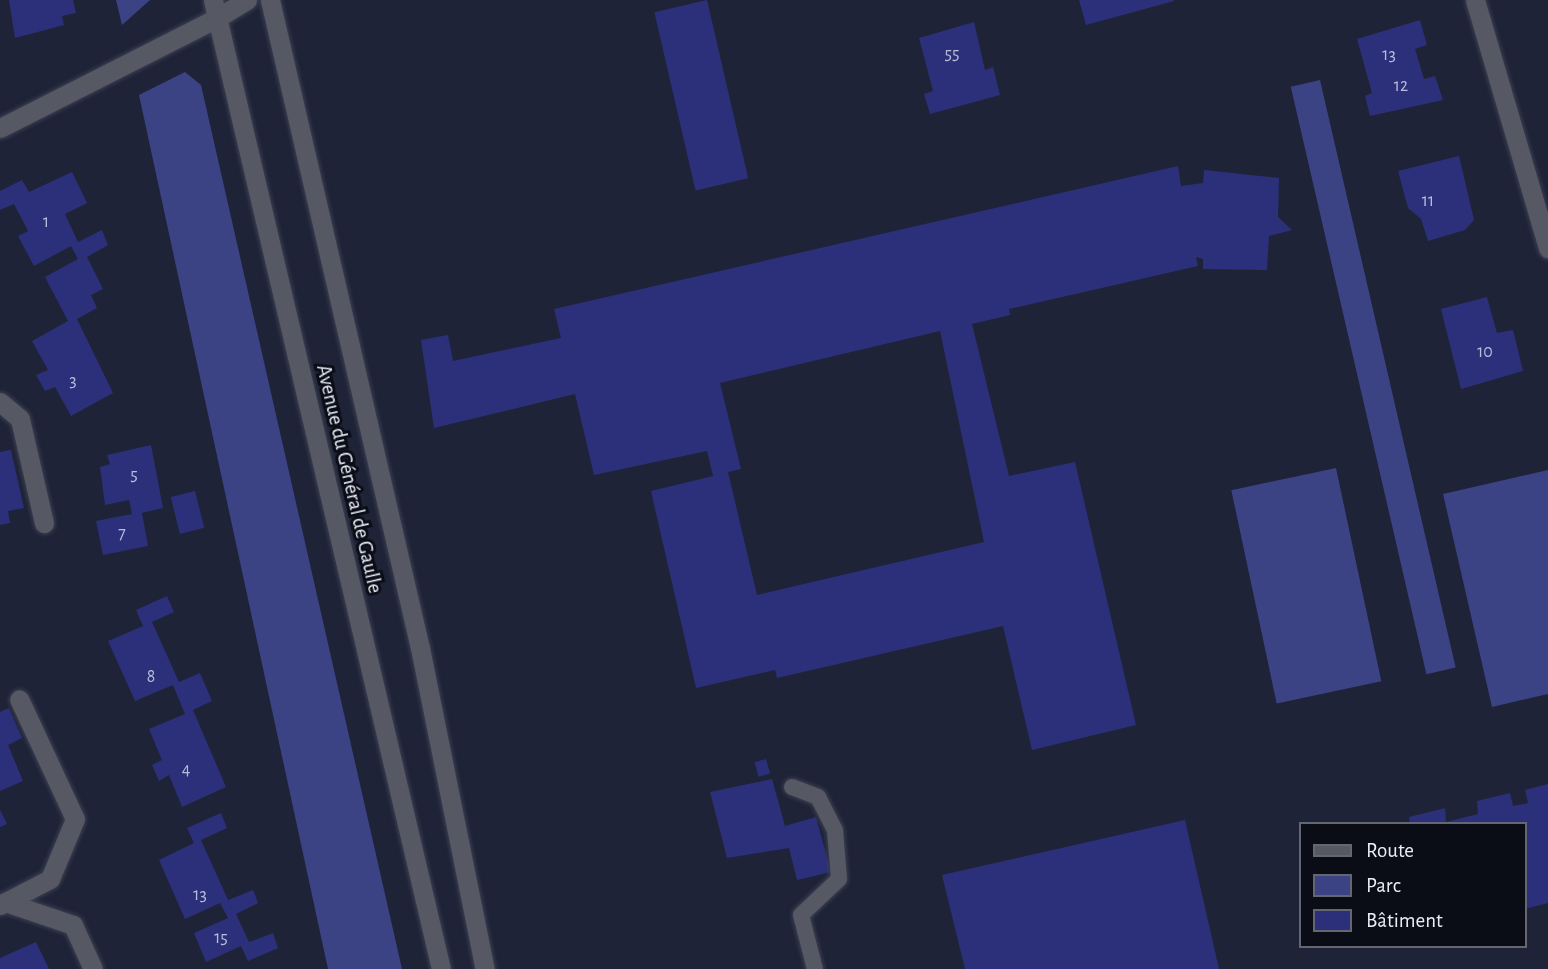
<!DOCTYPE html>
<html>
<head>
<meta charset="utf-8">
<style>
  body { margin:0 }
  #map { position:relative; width:1548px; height:969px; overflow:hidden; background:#1f2337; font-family:"Alegreya Sans",sans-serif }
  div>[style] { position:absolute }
  .green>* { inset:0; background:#3b4385; transform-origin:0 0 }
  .building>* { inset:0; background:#2c307a; transform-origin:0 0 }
  .roads { filter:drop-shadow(0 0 2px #3b3f52) drop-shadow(0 0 2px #3b3f52) }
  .service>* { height:16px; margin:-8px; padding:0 8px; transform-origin:8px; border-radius:8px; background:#565863 }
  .minor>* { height:19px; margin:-9.5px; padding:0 9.5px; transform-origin:9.5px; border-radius:9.5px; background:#565863 }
  .tertiary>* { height:19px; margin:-9.5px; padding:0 9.5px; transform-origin:9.5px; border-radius:9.5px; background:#565863 }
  span { translate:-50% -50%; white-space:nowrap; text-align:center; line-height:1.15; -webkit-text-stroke:6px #0b0d16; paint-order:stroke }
  .number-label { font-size:18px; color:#babdd9 }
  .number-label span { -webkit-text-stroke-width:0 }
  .street-label { font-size:21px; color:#e9ecf9 }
  .legend { position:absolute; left:1299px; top:822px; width:228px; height:126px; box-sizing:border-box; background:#0b0d16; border:2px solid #646671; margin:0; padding:9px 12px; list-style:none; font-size:21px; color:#e9ecf9 }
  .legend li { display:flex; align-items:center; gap:14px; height:35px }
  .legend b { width:35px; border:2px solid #646671 }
</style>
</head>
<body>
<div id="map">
  <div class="green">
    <div style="clip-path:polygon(116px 0,150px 0,122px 25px)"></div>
    <div style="clip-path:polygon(185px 72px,201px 85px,402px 969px,328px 969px,139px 95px)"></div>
    <div style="left:1320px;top:80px;width:603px;height:30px;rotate:77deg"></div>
    <div style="left:1336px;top:468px;width:218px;height:107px;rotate:78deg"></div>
    <div style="clip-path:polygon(1548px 470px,1548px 694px,1492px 707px,1443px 494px)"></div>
  </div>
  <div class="building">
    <div style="clip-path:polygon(9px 0,73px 0,76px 13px,62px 16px,64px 25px,15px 38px)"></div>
    <div style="left:707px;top:0;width:183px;height:54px;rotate:77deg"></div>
    <div style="clip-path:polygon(1079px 0,1174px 0,1174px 1px,1086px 25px)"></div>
    <div style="clip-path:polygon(1420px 20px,1427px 45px,1415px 49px,1424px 79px,1435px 76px,1443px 100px,1370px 116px,1365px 96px,1372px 93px,1357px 39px)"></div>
    <div style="clip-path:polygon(974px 22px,985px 70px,993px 67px,1000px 95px,930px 114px,924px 94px,933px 91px,919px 38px)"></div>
    <div style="clip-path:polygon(1459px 156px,1474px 220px,1465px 230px,1428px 241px,1421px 219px,1408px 208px,1398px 171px)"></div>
    <div style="clip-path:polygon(evenodd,1178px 166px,1181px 186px,1203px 183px,1204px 170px,1279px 178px,1278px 217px,1292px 230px,1269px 236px,1267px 270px,1203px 269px,1203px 259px,1196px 257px,1198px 266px,1009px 309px,1010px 315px,972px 324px,1009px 476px,1075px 462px,1136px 725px,1032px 750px,1003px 626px,777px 678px,775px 670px,696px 688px,651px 491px,713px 476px,707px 451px,594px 475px,575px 394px,434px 428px,421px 340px,448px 335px,453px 361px,561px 338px,554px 309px,1178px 166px,940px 331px,984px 542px,757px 595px,728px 472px,741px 469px,720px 383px,940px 331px)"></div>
    <div style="clip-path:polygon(72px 172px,87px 203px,65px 214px,78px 242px,102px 230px,108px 245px,87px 257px,103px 289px,91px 295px,97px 308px,77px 319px,113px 393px,71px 416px,55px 387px,45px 391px,36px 375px,48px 370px,32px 341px,68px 321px,45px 277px,78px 259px,71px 246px,34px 266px,18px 236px,28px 231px,14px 204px,0 210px,0 191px,22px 180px,29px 192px)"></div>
    <div style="clip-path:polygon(1487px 297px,1497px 333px,1513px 330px,1523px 371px,1461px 389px,1441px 309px)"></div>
    <div style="clip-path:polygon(151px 445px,163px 508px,142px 513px,148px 546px,103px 555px,96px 521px,132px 514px,129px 500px,105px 505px,100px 467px,110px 464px,107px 455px)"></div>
    <div style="clip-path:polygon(11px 450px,24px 508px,8px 511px,10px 523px,0 525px,0 452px)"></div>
    <div style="left:195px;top:491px;width:38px;height:25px;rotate:76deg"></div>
    <div style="clip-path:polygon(167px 596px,174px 612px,152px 622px,179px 682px,200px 673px,212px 701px,193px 710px,226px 787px,182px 807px,169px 775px,159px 781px,152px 765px,162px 760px,149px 729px,185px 714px,173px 685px,135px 701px,108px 641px,143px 626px,136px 610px)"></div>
    <div style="clip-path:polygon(9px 708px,22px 738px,8px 745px,23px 781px,0 791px,0 712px)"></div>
    <div style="left:766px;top:759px;width:15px;height:12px;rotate:74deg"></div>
    <div style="clip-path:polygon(772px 779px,785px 826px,816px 817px,831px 872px,797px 880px,789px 848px,727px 858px,710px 792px)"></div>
    <div style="clip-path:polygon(1548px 784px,1548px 903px,1525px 909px,1525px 824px,1410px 824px,1409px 817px,1445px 808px,1446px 822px,1478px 814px,1477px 801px,1510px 793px,1513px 806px,1528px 803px,1525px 790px)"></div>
    <div style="clip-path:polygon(0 810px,7px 824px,0 827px)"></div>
    <div style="clip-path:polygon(221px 813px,227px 828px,201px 840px,228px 900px,253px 890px,258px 903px,236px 914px,249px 942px,273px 933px,278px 948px,248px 961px,241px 946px,206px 962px,194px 933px,228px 918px,220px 903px,185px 919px,159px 860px,194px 843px,187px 828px)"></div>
    <div style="clip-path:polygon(1185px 820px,1219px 969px,965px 969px,942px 875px)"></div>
    <div style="clip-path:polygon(36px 942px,49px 969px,0 969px,0 958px)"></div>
  </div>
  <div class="roads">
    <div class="service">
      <div style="left:792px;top:787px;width:28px;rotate:21deg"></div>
      <div style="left:818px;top:797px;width:37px;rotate:63deg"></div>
      <div style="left:835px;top:830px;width:49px;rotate:85.3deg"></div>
      <div style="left:839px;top:879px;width:52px;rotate:136.5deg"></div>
      <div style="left:801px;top:915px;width:56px;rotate:75.5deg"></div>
    </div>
    <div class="minor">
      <div style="left:1475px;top:0;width:259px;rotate:73.6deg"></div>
      <div style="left:0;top:128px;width:243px;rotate:-26.9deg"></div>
      <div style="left:0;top:402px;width:26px;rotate:40deg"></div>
      <div style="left:20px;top:419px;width:107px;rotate:77deg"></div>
      <div style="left:5px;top:902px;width:72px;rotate:18.7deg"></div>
      <div style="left:73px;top:925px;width:48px;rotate:65.6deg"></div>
      <div style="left:0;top:905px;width:56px;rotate:-27.5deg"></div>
      <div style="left:50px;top:879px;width:65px;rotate:-67.4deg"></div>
      <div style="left:75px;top:819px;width:132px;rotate:-115deg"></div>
    </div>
    <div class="tertiary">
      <div style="left:213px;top:0;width:995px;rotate:76.76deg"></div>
      <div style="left:270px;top:0;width:665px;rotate:76.97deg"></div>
      <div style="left:420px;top:648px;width:328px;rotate:78.6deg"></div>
      <div style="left:217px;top:18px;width:35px;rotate:-31deg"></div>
    </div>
  </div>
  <div class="number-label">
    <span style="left:952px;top:54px">55</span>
    <span style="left:1389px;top:55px">13</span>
    <span style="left:1401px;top:86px">12</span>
    <span style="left:1428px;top:201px">11</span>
    <span style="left:46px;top:222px">1</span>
    <span style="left:1485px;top:352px">10</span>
    <span style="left:73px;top:381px">3</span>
    <span style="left:134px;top:475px">5</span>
    <span style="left:122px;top:534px">7</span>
    <span style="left:151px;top:677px">8</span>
    <span style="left:186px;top:770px">4</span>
    <span style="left:200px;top:895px">13</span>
    <span style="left:221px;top:938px">15</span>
  </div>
  <div class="street-label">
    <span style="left:349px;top:479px;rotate:77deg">Avenue du Général de Gaulle</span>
  </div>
  <ul class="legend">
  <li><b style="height:9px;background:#565863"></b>Route</li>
  <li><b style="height:19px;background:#3b4385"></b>Parc</li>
  <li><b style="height:19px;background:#2c307a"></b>Bâtiment</li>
  </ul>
</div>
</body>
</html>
